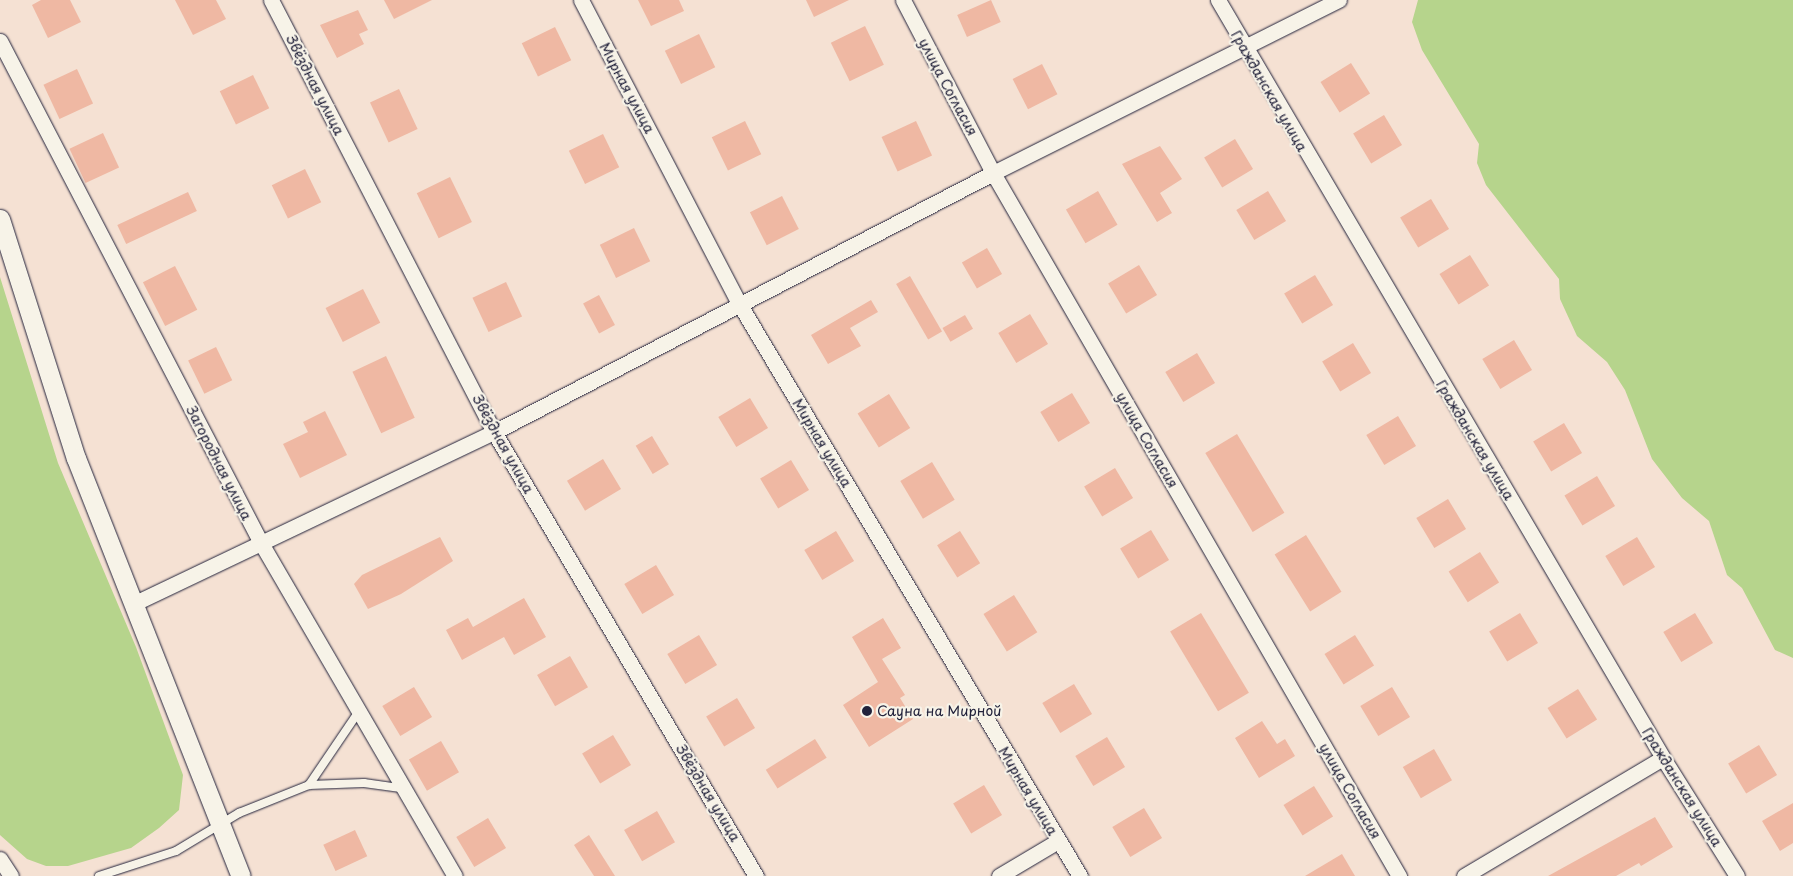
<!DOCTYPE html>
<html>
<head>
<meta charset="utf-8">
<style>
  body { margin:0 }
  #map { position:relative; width:1793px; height:876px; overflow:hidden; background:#f5e1d3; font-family:"Playpen Sans",sans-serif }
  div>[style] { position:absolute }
  .green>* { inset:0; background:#b6d48c }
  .building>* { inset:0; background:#efb8a3; transform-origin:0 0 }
  .roads { filter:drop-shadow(0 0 1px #22223b) drop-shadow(0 0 1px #22223b) }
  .service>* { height:8px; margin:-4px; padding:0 4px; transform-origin:4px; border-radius:4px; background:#f7f3e8 }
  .minor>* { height:15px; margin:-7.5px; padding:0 7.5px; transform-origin:7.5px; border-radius:7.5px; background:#f7f3e8 }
  .tertiary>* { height:19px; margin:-9.5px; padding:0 9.5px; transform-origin:9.5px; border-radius:9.5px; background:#f7f3e8 }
  .dots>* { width:14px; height:14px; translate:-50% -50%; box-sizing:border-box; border:2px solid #f7f3e8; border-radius:50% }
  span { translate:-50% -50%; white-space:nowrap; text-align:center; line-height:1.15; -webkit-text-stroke:4.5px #f7f3e8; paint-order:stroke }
  .street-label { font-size:14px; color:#22223b }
  .poi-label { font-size:14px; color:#22223b }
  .left { translate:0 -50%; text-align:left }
</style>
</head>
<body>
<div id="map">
  <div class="green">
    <div style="clip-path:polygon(1418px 0,1793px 0,1793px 658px,1775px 650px,1742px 588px,1727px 575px,1709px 521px,1682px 498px,1652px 459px,1625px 390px,1607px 362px,1577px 336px,1560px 299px,1559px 279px,1486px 185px,1477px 163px,1479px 144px,1422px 50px,1412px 22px)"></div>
    <div style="clip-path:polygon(0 277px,58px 463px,136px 647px,183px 775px,179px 810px,159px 828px,131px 848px,68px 866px,46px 866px,27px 859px,0 835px)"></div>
  </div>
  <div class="building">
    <div style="clip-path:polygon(41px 0,70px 0,81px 22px,48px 38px,32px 5px)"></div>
    <div style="clip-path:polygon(175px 0,216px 0,226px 19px,193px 35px)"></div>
    <div style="clip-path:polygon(384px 0,432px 0,394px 19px)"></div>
    <div style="clip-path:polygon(638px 0,679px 0,684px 11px,651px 26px)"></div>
    <div style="clip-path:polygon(806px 0,849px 0,814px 17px)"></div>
    <div style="left:991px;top:0;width:24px;height:37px;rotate:66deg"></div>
    <div style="clip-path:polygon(358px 10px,368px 30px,359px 34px,364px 44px,337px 58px,320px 25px)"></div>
    <div style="left:865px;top:26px;width:43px;height:38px;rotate:64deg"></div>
    <div style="left:555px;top:27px;width:37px;height:37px;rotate:64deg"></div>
    <div style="left:699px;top:34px;width:37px;height:38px;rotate:64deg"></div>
    <div style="left:1351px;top:63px;width:36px;height:36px;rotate:58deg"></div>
    <div style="left:1042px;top:64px;width:34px;height:33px;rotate:63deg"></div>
    <div style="left:77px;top:69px;width:38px;height:37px;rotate:65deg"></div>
    <div style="left:253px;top:75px;width:37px;height:37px;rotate:64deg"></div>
    <div style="left:399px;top:89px;width:44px;height:32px;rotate:65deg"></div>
    <div style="left:1384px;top:115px;width:35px;height:36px;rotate:59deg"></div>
    <div style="left:745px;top:121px;width:37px;height:37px;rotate:64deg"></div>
    <div style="left:916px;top:121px;width:38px;height:38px;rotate:65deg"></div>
    <div style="left:103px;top:133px;width:38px;height:37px;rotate:65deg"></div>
    <div style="left:603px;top:134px;width:37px;height:38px;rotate:64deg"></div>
    <div style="left:1235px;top:139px;width:35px;height:36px;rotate:59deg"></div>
    <div style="clip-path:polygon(1160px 146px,1182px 179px,1160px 193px,1172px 213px,1157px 222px,1122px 164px)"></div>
    <div style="left:305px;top:169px;width:37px;height:37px;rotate:64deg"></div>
    <div style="left:450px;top:177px;width:50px;height:37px;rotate:64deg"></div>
    <div style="left:1098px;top:191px;width:39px;height:37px;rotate:60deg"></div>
    <div style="left:1268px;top:191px;width:35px;height:37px;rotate:59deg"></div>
    <div style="left:188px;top:192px;width:21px;height:78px;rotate:65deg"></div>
    <div style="left:782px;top:196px;width:37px;height:36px;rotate:63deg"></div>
    <div style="left:1431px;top:199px;width:35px;height:36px;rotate:59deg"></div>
    <div style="left:634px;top:228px;width:37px;height:38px;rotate:64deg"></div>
    <div style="left:987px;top:248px;width:30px;height:29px;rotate:60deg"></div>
    <div style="left:1470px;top:255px;width:36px;height:36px;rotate:58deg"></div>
    <div style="left:1139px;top:265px;width:35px;height:36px;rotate:59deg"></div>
    <div style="left:175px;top:266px;width:49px;height:36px;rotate:63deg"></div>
    <div style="left:1315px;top:275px;width:35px;height:36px;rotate:59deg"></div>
    <div style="left:910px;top:276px;width:64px;height:16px;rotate:60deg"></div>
    <div style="left:506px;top:282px;width:38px;height:37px;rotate:65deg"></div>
    <div style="left:363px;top:289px;width:38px;height:42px;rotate:63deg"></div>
    <div style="left:599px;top:295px;width:34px;height:18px;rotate:62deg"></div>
    <div style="clip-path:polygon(871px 300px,878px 312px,850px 328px,861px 346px,828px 364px,811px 335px)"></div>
    <div style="left:1030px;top:314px;width:35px;height:37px;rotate:59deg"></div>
    <div style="left:965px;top:315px;width:16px;height:26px;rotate:60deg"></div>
    <div style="left:1514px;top:340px;width:35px;height:37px;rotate:59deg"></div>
    <div style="left:1353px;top:343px;width:35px;height:36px;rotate:59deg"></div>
    <div style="left:216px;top:347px;width:37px;height:31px;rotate:64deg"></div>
    <div style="left:1197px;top:353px;width:35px;height:37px;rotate:59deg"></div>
    <div style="left:386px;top:356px;width:68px;height:37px;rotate:65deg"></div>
    <div style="left:1072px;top:393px;width:35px;height:37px;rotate:59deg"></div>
    <div style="left:889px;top:394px;width:40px;height:37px;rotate:58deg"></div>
    <div style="left:750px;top:398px;width:35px;height:37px;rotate:59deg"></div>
    <div style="clip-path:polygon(325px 411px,347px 455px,300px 478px,283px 444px,308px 432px,303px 422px)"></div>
    <div style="left:1398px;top:416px;width:35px;height:37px;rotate:59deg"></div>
    <div style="left:1564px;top:423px;width:35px;height:36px;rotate:59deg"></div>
    <div style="left:1237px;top:434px;width:92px;height:37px;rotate:59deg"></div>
    <div style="left:652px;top:436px;width:33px;height:19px;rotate:59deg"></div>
    <div style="left:603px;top:459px;width:35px;height:42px;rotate:59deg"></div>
    <div style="left:791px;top:460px;width:35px;height:36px;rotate:59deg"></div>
    <div style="left:932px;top:462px;width:44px;height:37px;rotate:59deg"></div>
    <div style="left:1115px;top:468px;width:35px;height:36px;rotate:59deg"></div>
    <div style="left:1597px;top:476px;width:35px;height:38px;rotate:59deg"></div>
    <div style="left:1448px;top:499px;width:35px;height:37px;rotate:59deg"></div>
    <div style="left:1151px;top:530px;width:35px;height:36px;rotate:59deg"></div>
    <div style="left:836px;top:531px;width:35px;height:37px;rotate:59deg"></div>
    <div style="left:960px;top:531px;width:38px;height:27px;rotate:58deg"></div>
    <div style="left:1306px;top:535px;width:67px;height:37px;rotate:58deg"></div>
    <div style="clip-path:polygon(440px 537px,453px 561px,401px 594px,368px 609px,354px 584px,362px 575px)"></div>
    <div style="left:1637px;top:537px;width:35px;height:37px;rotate:59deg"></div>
    <div style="left:1480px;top:552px;width:36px;height:37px;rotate:58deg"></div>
    <div style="left:656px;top:565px;width:35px;height:37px;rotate:59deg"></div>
    <div style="left:1014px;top:595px;width:44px;height:36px;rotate:58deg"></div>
    <div style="clip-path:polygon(524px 598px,546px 637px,514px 655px,504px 637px,462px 660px,446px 630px,468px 618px,473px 627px)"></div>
    <div style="left:1201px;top:613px;width:93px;height:36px;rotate:59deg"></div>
    <div style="left:1520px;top:613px;width:35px;height:36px;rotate:59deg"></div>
    <div style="left:1695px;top:613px;width:35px;height:37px;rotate:59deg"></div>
    <div style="clip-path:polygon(883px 618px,901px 648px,882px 659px,905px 695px,900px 698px,913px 719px,869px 747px,843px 705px,878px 682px,852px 637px)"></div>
    <div style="left:699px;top:635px;width:35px;height:37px;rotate:59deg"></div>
    <div style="left:1355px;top:635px;width:36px;height:36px;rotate:58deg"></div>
    <div style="left:570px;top:656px;width:36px;height:38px;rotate:60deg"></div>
    <div style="left:1074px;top:684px;width:35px;height:37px;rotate:59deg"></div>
    <div style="left:414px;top:687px;width:35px;height:37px;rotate:59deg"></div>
    <div style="left:1392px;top:687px;width:35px;height:37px;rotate:59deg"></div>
    <div style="left:1578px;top:689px;width:36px;height:36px;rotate:58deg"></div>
    <div style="left:737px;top:698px;width:35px;height:36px;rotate:59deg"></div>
    <div style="clip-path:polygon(1262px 721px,1277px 744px,1285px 739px,1295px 756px,1259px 778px,1235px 738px)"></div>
    <div style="left:613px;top:735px;width:35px;height:36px;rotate:59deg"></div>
    <div style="left:1107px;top:737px;width:35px;height:37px;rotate:59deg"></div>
    <div style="left:815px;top:739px;width:22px;height:58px;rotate:58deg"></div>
    <div style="left:441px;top:741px;width:36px;height:37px;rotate:60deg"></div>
    <div style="left:1759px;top:745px;width:35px;height:36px;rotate:59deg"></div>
    <div style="left:1434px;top:749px;width:36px;height:36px;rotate:60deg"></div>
    <div style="left:984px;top:785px;width:35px;height:36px;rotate:59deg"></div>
    <div style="left:1314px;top:786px;width:36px;height:36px;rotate:58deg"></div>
    <div style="clip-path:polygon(1793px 803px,1793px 843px,1780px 851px,1762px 821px)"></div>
    <div style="left:1144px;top:808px;width:35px;height:37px;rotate:59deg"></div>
    <div style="left:657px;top:811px;width:36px;height:38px;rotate:60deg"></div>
    <div style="clip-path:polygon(1655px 817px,1673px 847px,1641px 866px,1639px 863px,1616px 876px,1548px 876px)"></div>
    <div style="left:488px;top:818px;width:35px;height:37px;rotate:59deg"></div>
    <div style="left:355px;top:830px;width:29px;height:35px;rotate:65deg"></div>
    <div style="clip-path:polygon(589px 835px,615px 876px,594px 876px,574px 845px)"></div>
    <div style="clip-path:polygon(1342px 854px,1355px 876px,1305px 876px)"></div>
  </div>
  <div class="roads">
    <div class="service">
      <div style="left:309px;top:785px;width:86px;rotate:-55.9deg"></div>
      <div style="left:99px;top:876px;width:81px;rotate:-18deg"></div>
      <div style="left:176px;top:851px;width:74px;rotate:-31.1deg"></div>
      <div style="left:239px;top:813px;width:75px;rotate:-21.8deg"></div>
      <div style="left:309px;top:785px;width:55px;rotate:-2.1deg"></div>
      <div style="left:364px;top:783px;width:37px;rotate:8deg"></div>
    </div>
    <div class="minor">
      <div style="left:271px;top:0;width:486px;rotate:62.7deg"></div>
      <div style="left:494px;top:432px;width:516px;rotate:59.46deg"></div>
      <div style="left:581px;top:0;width:344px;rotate:62.5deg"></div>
      <div style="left:740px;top:305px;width:665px;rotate:59.23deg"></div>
      <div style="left:903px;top:0;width:195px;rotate:62.5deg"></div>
      <div style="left:993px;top:173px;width:812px;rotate:59.99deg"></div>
      <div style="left:1218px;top:0;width:879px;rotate:59.58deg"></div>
      <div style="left:1663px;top:758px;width:139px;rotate:57.9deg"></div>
      <div style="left:0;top:41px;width:566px;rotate:62.53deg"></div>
      <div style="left:261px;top:543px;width:385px;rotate:59.8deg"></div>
      <div style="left:135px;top:603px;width:398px;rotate:-25.5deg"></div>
      <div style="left:494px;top:432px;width:562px;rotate:-27.43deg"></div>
      <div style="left:993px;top:173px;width:387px;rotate:-26.6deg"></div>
      <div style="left:0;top:859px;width:20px;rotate:57deg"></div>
      <div style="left:999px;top:876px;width:69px;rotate:-30.7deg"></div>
      <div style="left:1464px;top:876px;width:231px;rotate:-30.7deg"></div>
    </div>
    <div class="tertiary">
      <div style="left:0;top:219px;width:251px;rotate:72.4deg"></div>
      <div style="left:76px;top:458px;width:449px;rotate:68.5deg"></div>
    </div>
  </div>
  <div class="dots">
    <div style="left:867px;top:711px;background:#22223b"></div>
  </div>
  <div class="street-label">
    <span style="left:315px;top:85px;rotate:63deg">Звёздная улица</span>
    <span style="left:948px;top:87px;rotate:62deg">улица Согласия</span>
    <span style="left:627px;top:88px;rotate:62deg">Мирная улица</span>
    <span style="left:1269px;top:91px;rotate:60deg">Гражданская улица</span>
    <span style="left:1147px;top:440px;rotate:60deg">улица Согласия</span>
    <span style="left:1475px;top:440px;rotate:59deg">Гражданская улица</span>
    <span style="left:822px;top:443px;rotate:59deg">Мирная улица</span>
    <span style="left:503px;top:444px;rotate:61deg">Звёздная улица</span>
    <span style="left:219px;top:463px;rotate:63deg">Загородная улица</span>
    <span style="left:1682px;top:787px;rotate:58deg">Гражданская улица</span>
    <span style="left:1028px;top:791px;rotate:59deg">Мирная улица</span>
    <span style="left:1350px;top:791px;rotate:60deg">улица Согласия</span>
    <span style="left:708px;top:793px;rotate:59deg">Звёздная улица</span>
  </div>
  <div class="poi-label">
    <span class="left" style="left:877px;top:711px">Сауна на Мирной</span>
  </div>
</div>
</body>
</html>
